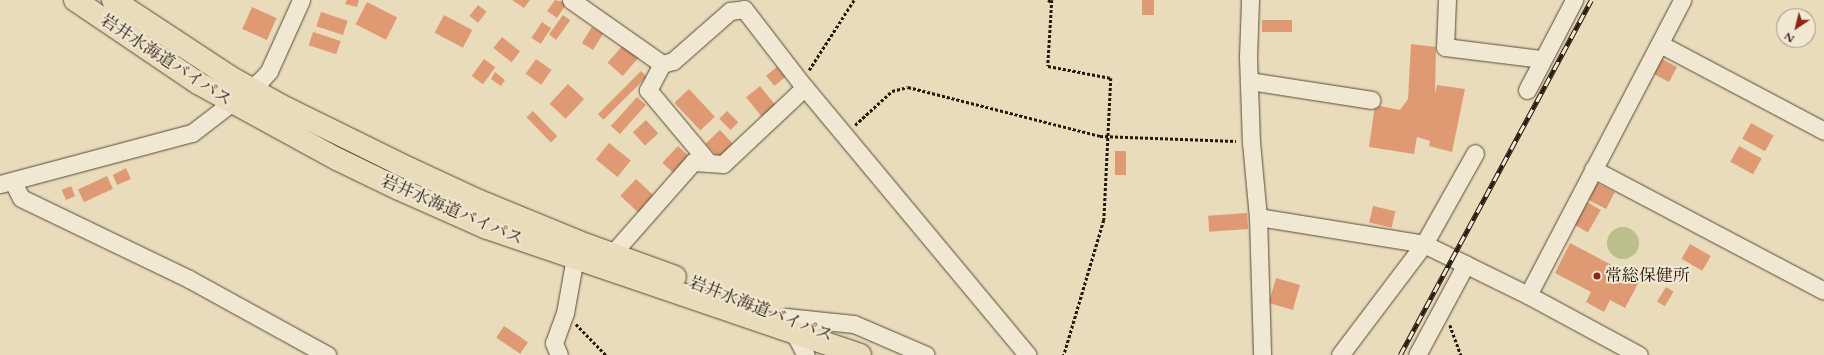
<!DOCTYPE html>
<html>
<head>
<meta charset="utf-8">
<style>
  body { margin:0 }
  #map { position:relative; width:1824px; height:355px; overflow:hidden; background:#e9dcbb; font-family:Cardo,"Noto Serif JP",serif }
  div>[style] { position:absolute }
  .green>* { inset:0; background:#bcbf8c }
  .round { border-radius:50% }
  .building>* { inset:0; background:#df9a74; transform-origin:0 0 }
  .path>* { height:2.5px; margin-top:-1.25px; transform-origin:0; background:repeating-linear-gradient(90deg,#26190d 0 3px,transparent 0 5px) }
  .roads { filter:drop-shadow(0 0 1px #574a38) drop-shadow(0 0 1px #574a38) }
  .minor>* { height:17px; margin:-8.5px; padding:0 8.5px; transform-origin:8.5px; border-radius:8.5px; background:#f1e8d3 }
  .highway>* { height:22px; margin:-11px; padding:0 11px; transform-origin:11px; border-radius:11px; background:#e9dcbb }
  .rail>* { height:4.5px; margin-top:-2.25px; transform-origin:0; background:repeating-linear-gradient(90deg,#f1e8d3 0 9px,#26190d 0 18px); box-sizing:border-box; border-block:1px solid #26190d }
  .dots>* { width:11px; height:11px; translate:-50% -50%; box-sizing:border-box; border:2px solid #f1e8d3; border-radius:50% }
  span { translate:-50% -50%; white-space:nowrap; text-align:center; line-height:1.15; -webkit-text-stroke:4px #f1e8d3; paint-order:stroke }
  .street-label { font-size:17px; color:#26190d }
  .poi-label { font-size:17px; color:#26190d }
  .left { translate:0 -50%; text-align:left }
  .north { position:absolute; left:1776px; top:8px; width:40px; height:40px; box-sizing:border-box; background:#f1e8d3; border:1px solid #a09584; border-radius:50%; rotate:215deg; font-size:11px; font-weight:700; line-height:16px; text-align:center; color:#26190d }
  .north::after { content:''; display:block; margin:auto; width:14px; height:18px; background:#8f2418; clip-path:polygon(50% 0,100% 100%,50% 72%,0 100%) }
</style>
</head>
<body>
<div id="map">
  <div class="green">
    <div class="round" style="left:1607px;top:227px;width:32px;height:32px"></div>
  </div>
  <div class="building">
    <div style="clip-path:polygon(347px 0,359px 0,357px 7px,345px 4px)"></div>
    <div style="clip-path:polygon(512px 0,530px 0,524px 8px)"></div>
    <div style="clip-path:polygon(555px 0,567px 3px,557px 18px,547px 11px)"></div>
    <div style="left:1142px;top:0;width:12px;height:15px"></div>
    <div style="left:367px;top:2px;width:34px;height:25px;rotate:27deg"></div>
    <div style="left:478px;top:5px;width:11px;height:14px;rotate:38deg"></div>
    <div style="left:252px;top:7px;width:27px;height:24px;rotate:24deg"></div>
    <div style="left:321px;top:12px;width:28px;height:15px;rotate:18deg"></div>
    <div style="left:444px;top:15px;width:32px;height:20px;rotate:28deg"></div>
    <div style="left:563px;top:15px;width:9px;height:24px;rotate:36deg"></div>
    <div style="left:1292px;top:20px;width:12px;height:30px;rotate:90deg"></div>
    <div style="left:542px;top:22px;width:11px;height:19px;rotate:34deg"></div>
    <div style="left:592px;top:27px;width:13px;height:19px;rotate:32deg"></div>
    <div style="left:313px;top:32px;width:29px;height:14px;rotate:18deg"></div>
    <div style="left:502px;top:37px;width:23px;height:14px;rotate:38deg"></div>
    <div style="left:624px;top:44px;width:20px;height:25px;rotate:41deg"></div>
    <div style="clip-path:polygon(1411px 44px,1436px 47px,1435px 94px,1437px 85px,1465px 89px,1452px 152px,1429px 146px,1430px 141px,1417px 137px,1414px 154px,1369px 147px,1375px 105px,1400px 110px,1408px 99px)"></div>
    <div style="left:484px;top:59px;width:14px;height:21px;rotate:36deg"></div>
    <div style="left:536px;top:59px;width:19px;height:18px;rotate:35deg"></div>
    <div style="left:1662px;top:59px;width:17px;height:17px;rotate:28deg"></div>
    <div style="left:777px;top:67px;width:13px;height:14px;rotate:51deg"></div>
    <div style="left:641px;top:71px;width:8px;height:61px;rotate:45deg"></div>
    <div style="clip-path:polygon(495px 72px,505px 80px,501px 86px,491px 79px)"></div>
    <div style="left:568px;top:84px;width:22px;height:27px;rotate:43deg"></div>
    <div style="left:760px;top:86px;width:26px;height:18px;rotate:51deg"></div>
    <div style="left:689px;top:89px;width:38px;height:20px;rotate:47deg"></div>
    <div style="left:637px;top:97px;width:12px;height:39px;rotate:42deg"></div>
    <div style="left:533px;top:111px;width:35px;height:9px;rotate:46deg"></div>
    <div style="left:727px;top:111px;width:16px;height:11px;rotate:45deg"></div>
    <div style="left:646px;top:120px;width:18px;height:18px;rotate:47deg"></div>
    <div style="left:1751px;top:123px;width:26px;height:18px;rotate:29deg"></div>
    <div style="left:720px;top:130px;width:21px;height:20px;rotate:47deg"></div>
    <div style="left:609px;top:143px;width:28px;height:21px;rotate:39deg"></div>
    <div style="left:678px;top:146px;width:19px;height:23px;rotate:43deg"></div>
    <div style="left:1739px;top:146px;width:26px;height:18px;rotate:29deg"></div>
    <div style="left:1115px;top:151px;width:11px;height:24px"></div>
    <div style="clip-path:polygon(126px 168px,131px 179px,117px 185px,113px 175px)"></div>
    <div style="left:107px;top:176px;width:14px;height:32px;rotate:65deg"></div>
    <div style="left:636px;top:179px;width:26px;height:23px;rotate:43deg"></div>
    <div style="left:1597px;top:183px;width:20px;height:19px;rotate:27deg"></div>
    <div style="left:71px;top:186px;width:11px;height:10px;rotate:68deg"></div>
    <div style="left:1587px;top:202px;width:16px;height:26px;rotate:30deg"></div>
    <div style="left:1373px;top:206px;width:23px;height:17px;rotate:13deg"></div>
    <div style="left:1247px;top:213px;width:16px;height:39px;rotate:86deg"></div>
    <div style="clip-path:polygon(1570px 243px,1640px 280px,1625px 308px,1610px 300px,1604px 312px,1586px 302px,1591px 292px,1555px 273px)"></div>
    <div style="left:1690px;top:244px;width:24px;height:17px;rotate:30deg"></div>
    <div style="left:1276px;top:278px;width:25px;height:26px;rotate:16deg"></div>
    <div style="left:1666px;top:287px;width:9px;height:17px;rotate:32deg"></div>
    <div style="left:504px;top:326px;width:29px;height:14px;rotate:34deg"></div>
  </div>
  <div class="path">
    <div style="left:1048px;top:0;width:4px;rotate:27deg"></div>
    <div style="left:1052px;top:0;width:66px;rotate:93.5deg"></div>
    <div style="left:1048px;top:66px;width:64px;rotate:10.8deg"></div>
    <div style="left:1111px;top:78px;width:142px;rotate:92.8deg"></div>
    <div style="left:1104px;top:220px;width:141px;rotate:106.5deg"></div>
    <div style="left:809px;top:70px;width:83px;rotate:-57.3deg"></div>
    <div style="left:855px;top:125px;width:50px;rotate:-42.6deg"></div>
    <div style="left:892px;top:91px;width:16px;rotate:-14deg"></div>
    <div style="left:908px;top:87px;width:198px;rotate:14.3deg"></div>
    <div style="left:1100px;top:136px;width:136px;rotate:2.1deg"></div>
    <div style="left:576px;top:324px;width:43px;rotate:45.9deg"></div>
    <div style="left:1450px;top:325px;width:32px;rotate:70deg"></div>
  </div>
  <div class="roads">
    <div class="minor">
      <div style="left:571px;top:0;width:111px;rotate:35.1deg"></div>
      <div style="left:662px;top:64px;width:11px;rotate:-15deg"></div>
      <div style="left:673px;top:61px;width:76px;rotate:-41.3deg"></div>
      <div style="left:730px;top:11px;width:14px;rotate:-8deg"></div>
      <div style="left:744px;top:9px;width:93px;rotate:52.4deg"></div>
      <div style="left:801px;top:83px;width:354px;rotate:50.2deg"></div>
      <div style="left:1250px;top:0;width:57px;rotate:92deg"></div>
      <div style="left:1248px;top:57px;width:85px;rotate:88deg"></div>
      <div style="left:1251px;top:142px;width:75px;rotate:84.7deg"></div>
      <div style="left:1258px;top:217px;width:138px;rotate:88.3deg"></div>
      <div style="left:1447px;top:0;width:47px;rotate:92.4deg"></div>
      <div style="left:1445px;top:47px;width:98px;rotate:7.1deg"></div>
      <div style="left:1660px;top:44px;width:186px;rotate:27.9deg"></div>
      <div style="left:662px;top:64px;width:30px;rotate:118deg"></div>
      <div style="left:648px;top:90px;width:95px;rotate:50.1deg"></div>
      <div style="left:709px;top:163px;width:14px;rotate:4deg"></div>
      <div style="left:723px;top:164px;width:112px;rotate:-43.2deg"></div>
      <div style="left:1249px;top:81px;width:124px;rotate:8.8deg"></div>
      <div style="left:1527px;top:90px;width:102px;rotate:-62.4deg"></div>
      <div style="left:1593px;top:169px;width:261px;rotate:27.8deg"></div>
      <div style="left:13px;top:182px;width:18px;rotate:63deg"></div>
      <div style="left:21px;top:198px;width:187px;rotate:25.7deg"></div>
      <div style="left:189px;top:279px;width:158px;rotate:28.8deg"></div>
      <div style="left:0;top:184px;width:199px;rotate:-14.9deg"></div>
      <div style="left:192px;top:133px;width:87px;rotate:-37.5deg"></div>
      <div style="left:261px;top:80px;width:12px;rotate:-48deg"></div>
      <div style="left:269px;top:71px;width:78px;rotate:-65.7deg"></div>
      <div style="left:1258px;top:217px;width:168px;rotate:9.2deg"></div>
      <div style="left:1424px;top:244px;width:116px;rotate:26.1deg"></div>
      <div style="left:1528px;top:295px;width:126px;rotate:28.4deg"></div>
      <div style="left:612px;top:254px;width:123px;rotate:-48.6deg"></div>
      <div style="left:693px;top:162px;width:16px;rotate:4deg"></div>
      <div style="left:1528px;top:295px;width:333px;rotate:-62.4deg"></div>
      <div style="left:786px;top:317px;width:68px;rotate:5.9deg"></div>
      <div style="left:854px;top:324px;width:78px;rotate:23.3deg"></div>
      <div style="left:793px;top:331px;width:27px;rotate:62deg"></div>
      <div style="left:559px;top:355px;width:13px;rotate:-113deg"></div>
      <div style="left:554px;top:343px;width:32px;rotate:-70deg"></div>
      <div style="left:565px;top:313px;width:68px;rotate:-79.8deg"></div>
      <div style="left:1340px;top:355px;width:139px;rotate:-52.9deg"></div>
      <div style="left:1424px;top:244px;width:104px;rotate:-60.7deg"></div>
      <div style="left:1417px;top:355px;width:103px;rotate:-61.7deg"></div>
    </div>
    <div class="highway">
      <div style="left:75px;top:0;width:148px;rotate:34deg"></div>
      <div style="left:198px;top:83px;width:158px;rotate:28.7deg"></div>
      <div style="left:337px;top:159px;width:69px;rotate:25.8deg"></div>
      <div style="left:399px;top:189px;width:96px;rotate:23.9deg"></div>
      <div style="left:487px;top:228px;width:394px;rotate:18.8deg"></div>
      <div style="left:113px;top:0;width:140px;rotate:33.3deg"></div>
      <div style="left:230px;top:77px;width:57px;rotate:29.2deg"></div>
      <div style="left:280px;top:105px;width:145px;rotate:26.2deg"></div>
      <div style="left:410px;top:169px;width:76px;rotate:24.9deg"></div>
      <div style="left:479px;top:201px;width:108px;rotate:22.3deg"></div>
      <div style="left:579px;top:242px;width:102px;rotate:20deg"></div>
    </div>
  </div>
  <div class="rail">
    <div style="left:1400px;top:355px;width:403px;rotate:-61.7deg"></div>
  </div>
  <div class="dots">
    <div style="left:1597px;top:276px;background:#8f2418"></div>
  </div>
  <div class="street-label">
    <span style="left:166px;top:60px;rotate:33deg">岩井水海道バイパス</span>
    <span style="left:452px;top:210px;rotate:23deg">岩井水海道バイパス</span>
    <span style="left:761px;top:309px;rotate:21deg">岩井水海道バイパス</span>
  </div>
  <div class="poi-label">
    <span class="left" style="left:1605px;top:276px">常総保健所</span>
  </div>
  <div class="north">N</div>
</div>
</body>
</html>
